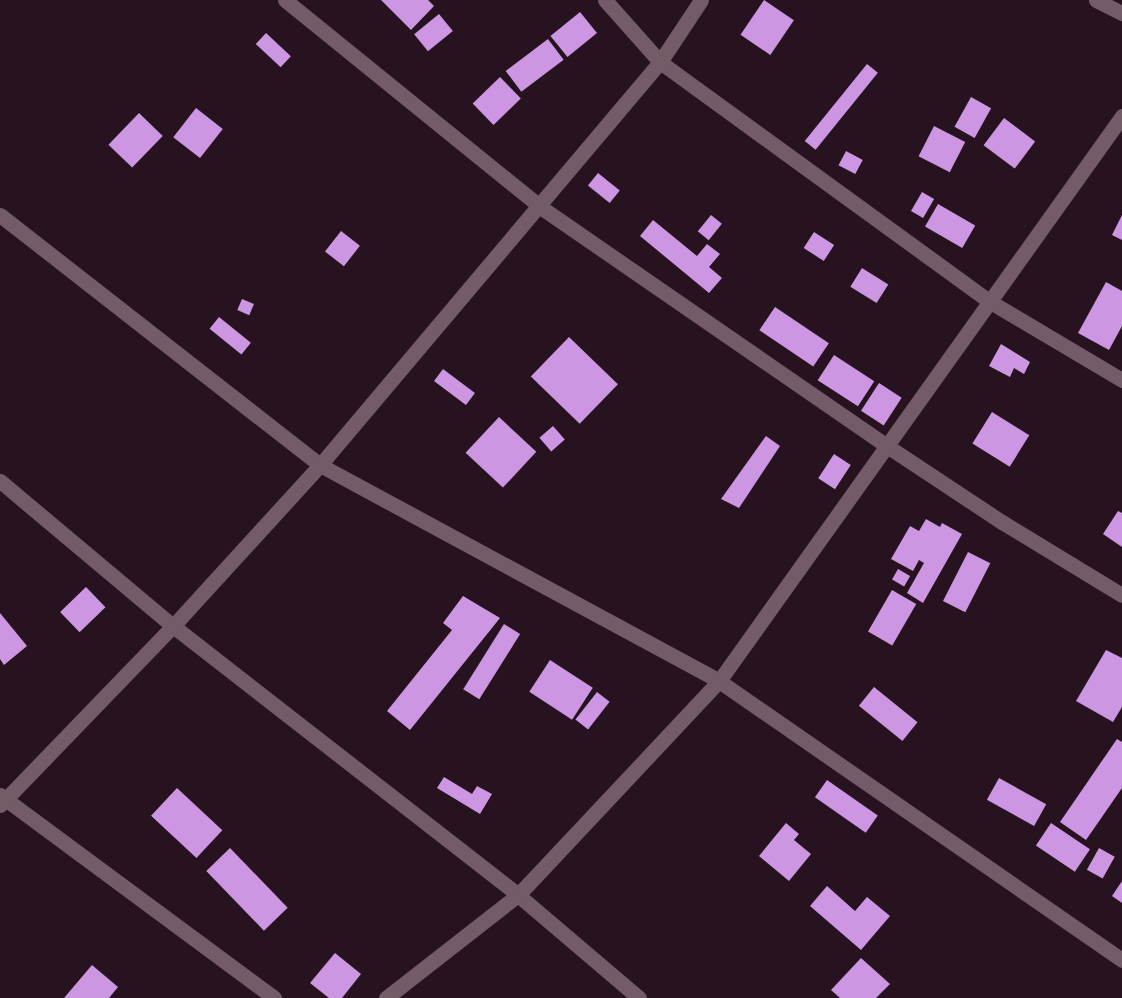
<!DOCTYPE html>
<html>
<head>
<meta charset="utf-8">
<style>
  body { margin:0 }
  #map { position:relative; width:1122px; height:998px; overflow:hidden; background:#27131f; font-family:"Work Sans",sans-serif }
  div>[style] { position:absolute }
  .building>* { inset:0; background:#cd96e3; transform-origin:0 0 }
  .street>* { height:15px; margin:-7.5px; padding:0 7.5px; transform-origin:7.5px; border-radius:7.5px; background:#745b68 }
  span { translate:-50% -50%; white-space:nowrap; text-align:center; line-height:1.15; -webkit-text-stroke:5px #1e0a16; paint-order:stroke }
</style>
</head>
<body>
<div id="map">
  <div class="building">
    <div style="clip-path:polygon(381px 0,428px 0,434px 6px,411px 30px)"></div>
    <div style="left:764px;top:0;width:36px;height:42px;rotate:34deg"></div>
    <div style="left:580px;top:12px;width:27px;height:38px;rotate:51deg"></div>
    <div style="left:439px;top:14px;width:22px;height:32px;rotate:51deg"></div>
    <div style="left:266px;top:33px;width:34px;height:15px;rotate:43deg"></div>
    <div style="left:548px;top:39px;width:26px;height:53px;rotate:53deg"></div>
    <div style="left:867px;top:64px;width:14px;height:99px;rotate:39deg"></div>
    <div style="left:500px;top:77px;width:30px;height:38px;rotate:46deg"></div>
    <div style="left:971px;top:97px;width:23px;height:34px;rotate:29deg"></div>
    <div style="left:196px;top:108px;width:34px;height:37px;rotate:38deg"></div>
    <div style="left:139px;top:113px;width:33px;height:44px;rotate:44deg"></div>
    <div style="left:1004px;top:118px;width:39px;height:34px;rotate:37deg"></div>
    <div style="left:934px;top:126px;width:35px;height:34px;rotate:27deg"></div>
    <div style="left:846px;top:151px;width:19px;height:16px;rotate:28deg"></div>
    <div style="left:598px;top:173px;width:28px;height:16px;rotate:39deg"></div>
    <div style="left:922px;top:192px;width:14px;height:22px;rotate:30deg"></div>
    <div style="left:938px;top:204px;width:43px;height:26px;rotate:30deg"></div>
    <div style="left:711px;top:215px;width:14px;height:21px;rotate:39deg"></div>
    <div style="clip-path:polygon(1122px 215px,1122px 240px,1112px 235px)"></div>
    <div style="clip-path:polygon(653px 220px,697px 256px,707px 244px,720px 254px,709px 267px,722px 278px,709px 293px,640px 236px)"></div>
    <div style="left:341px;top:231px;width:24px;height:26px;rotate:38deg"></div>
    <div style="left:814px;top:232px;width:24px;height:19px;rotate:33deg"></div>
    <div style="left:862px;top:268px;width:31px;height:22px;rotate:32deg"></div>
    <div style="clip-path:polygon(1106px 282px,1122px 291px,1122px 326px,1109px 350px,1078px 333px)"></div>
    <div style="left:242px;top:299px;width:13px;height:12px;rotate:23deg"></div>
    <div style="left:775px;top:307px;width:65px;height:28px;rotate:34deg"></div>
    <div style="left:219px;top:317px;width:41px;height:15px;rotate:39deg"></div>
    <div style="left:569px;top:337px;width:68px;height:55px;rotate:44deg"></div>
    <div style="clip-path:polygon(1001px 344px,1030px 362px,1024px 374px,1014px 368px,1010px 377px,989px 366px)"></div>
    <div style="left:834px;top:355px;width:48px;height:30px;rotate:33deg"></div>
    <div style="left:443px;top:369px;width:40px;height:15px;rotate:37deg"></div>
    <div style="left:879px;top:383px;width:27px;height:33px;rotate:33deg"></div>
    <div style="left:992px;top:412px;width:44px;height:37px;rotate:32deg"></div>
    <div style="left:499px;top:417px;width:51px;height:49px;rotate:43deg"></div>
    <div style="left:553px;top:426px;width:18px;height:18px;rotate:49deg"></div>
    <div style="clip-path:polygon(766px 436px,780px 446px,739px 508px,721px 499px)"></div>
    <div style="left:834px;top:454px;width:20px;height:29px;rotate:33deg"></div>
    <div style="clip-path:polygon(1118px 511px,1122px 513px,1122px 547px,1103px 534px)"></div>
    <div style="clip-path:polygon(926px 519px,940px 527px,942px 523px,962px 534px,923px 603px,907px 593px,924px 563px,919px 560px,913px 571px,891px 559px,910px 526px,919px 531px)"></div>
    <div style="left:968px;top:552px;width:25px;height:55px;rotate:27deg"></div>
    <div style="left:898px;top:569px;width:14px;height:12px;rotate:30deg"></div>
    <div style="left:86px;top:587px;width:28px;height:36px;rotate:46deg"></div>
    <div style="left:892px;top:590px;width:28px;height:48px;rotate:30deg"></div>
    <div style="clip-path:polygon(463px 596px,500px 618px,410px 730px,387px 711px,452px 630px,443px 623px)"></div>
    <div style="clip-path:polygon(0 613px,27px 646px,4px 665px,0 659px)"></div>
    <div style="left:504px;top:624px;width:19px;height:77px;rotate:32deg"></div>
    <div style="clip-path:polygon(1106px 650px,1122px 658px,1122px 707px,1113px 722px,1076px 701px)"></div>
    <div style="left:550px;top:660px;width:51px;height:38px;rotate:33deg"></div>
    <div style="left:874px;top:687px;width:56px;height:24px;rotate:39deg"></div>
    <div style="left:597px;top:692px;width:16px;height:35px;rotate:38deg"></div>
    <div style="clip-path:polygon(1117px 739px,1122px 742px,1122px 788px,1086px 840px,1060px 822px)"></div>
    <div style="clip-path:polygon(444px 777px,472px 794px,477px 786px,492px 794px,480px 814px,437px 788px)"></div>
    <div style="left:999px;top:778px;width:54px;height:25px;rotate:29deg"></div>
    <div style="left:827px;top:780px;width:62px;height:21px;rotate:35deg"></div>
    <div style="left:177px;top:788px;width:62px;height:38px;rotate:43deg"></div>
    <div style="clip-path:polygon(786px 823px,799px 834px,794px 840px,811px 854px,789px 881px,759px 856px)"></div>
    <div style="left:1051px;top:823px;width:47px;height:27px;rotate:34deg"></div>
    <div style="left:230px;top:848px;width:83px;height:33px;rotate:46deg"></div>
    <div style="left:1099px;top:848px;width:18px;height:25px;rotate:29deg"></div>
    <div style="clip-path:polygon(1122px 881px,1122px 903px,1112px 896px)"></div>
    <div style="clip-path:polygon(827px 886px,855px 911px,867px 897px,890px 916px,861px 950px,810px 906px)"></div>
    <div style="clip-path:polygon(335px 953px,361px 974px,342px 998px,329px 998px,310px 983px)"></div>
    <div style="clip-path:polygon(861px 958px,890px 984px,876px 998px,840px 998px,831px 990px)"></div>
    <div style="clip-path:polygon(92px 965px,118px 987px,109px 998px,64px 998px)"></div>
  </div>
  <div class="street">
    <div style="left:285px;top:0;width:327px;rotate:39deg"></div>
    <div style="left:539px;top:206px;width:423px;rotate:34.6deg"></div>
    <div style="left:887px;top:446px;width:138px;rotate:33.5deg"></div>
    <div style="left:1002px;top:522px;width:140px;rotate:31.3deg"></div>
    <div style="left:605px;top:0;width:83px;rotate:48.4deg"></div>
    <div style="left:660px;top:62px;width:407px;rotate:36deg"></div>
    <div style="left:989px;top:301px;width:155px;rotate:30.7deg"></div>
    <div style="left:1096px;top:0;width:29px;rotate:27deg"></div>
    <div style="left:0;top:215px;width:406px;rotate:38deg"></div>
    <div style="left:320px;top:465px;width:454px;rotate:28.4deg"></div>
    <div style="left:719px;top:681px;width:490px;rotate:34.7deg"></div>
    <div style="left:0;top:481px;width:226px;rotate:40deg"></div>
    <div style="left:173px;top:626px;width:437px;rotate:37.9deg"></div>
    <div style="left:518px;top:895px;width:159px;rotate:40.4deg"></div>
    <div style="left:0;top:795px;width:341px;rotate:36.5deg"></div>
    <div style="left:0;top:805px;width:249px;rotate:-46deg"></div>
    <div style="left:173px;top:626px;width:218px;rotate:-47.6deg"></div>
    <div style="left:320px;top:465px;width:527px;rotate:-49.85deg"></div>
    <div style="left:660px;top:62px;width:74px;rotate:-56.5deg"></div>
    <div style="left:386px;top:998px;width:167px;rotate:-38deg"></div>
    <div style="left:518px;top:895px;width:294px;rotate:-46.8deg"></div>
    <div style="left:719px;top:681px;width:694px;rotate:-54.5deg"></div>
  </div>
</div>
</body>
</html>
